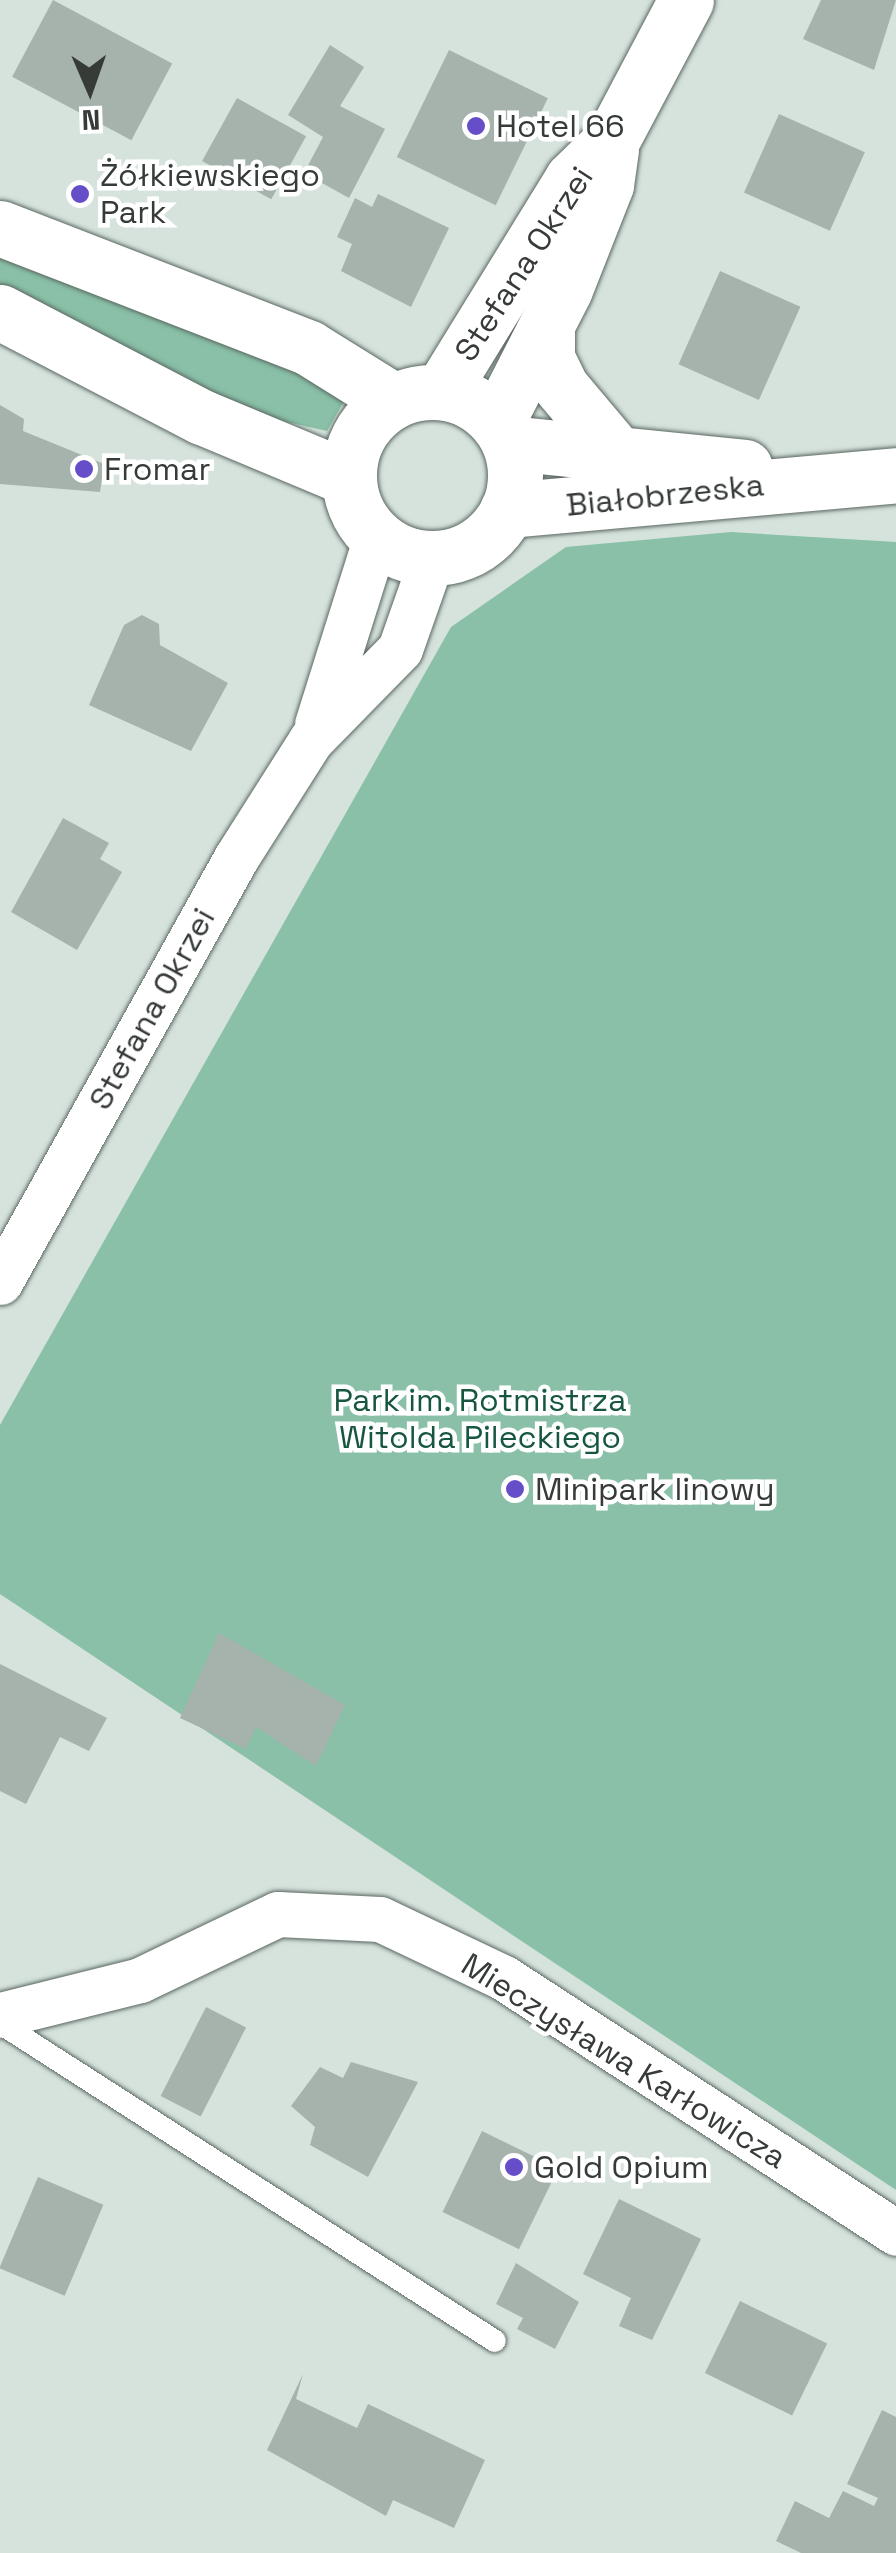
<!DOCTYPE html>
<html>
<head>
<meta charset="utf-8">
<style>
  body { margin:0 }
  #map { position:relative; width:896px; height:2553px; overflow:hidden; background:#d5e3dc; font-family:"Space Grotesk",sans-serif }
  div>[style] { position:absolute }
  .green>* { inset:0; background:#89c0a7 }
  .building>* { inset:0; background:#a5b3ac; transform-origin:0 0 }
  .roads { filter:drop-shadow(0 0 2px #5b6761) drop-shadow(0 0 2px #5b6761) }
  .lane>* { height:22px; margin:-11px; padding:0 11px; transform-origin:11px; border-radius:11px; background:#fff }
  .street>* { height:45px; margin:-22.5px; padding:0 22.5px; transform-origin:22.5px; border-radius:22.5px; background:#fff }
  .secondary>* { height:55px; margin:-27.5px; padding:0 27.5px; transform-origin:27.5px; border-radius:27.5px; background:#fff }
  .secondary>.ring { margin:-27.5px; padding:0; box-sizing:content-box; background:none; border:55px solid #fff; border-radius:50% }
  .dots>* { width:28px; height:28px; translate:-50% -50%; box-sizing:border-box; border:5px solid #fff; border-radius:50% }
  span { translate:-50% -50%; white-space:nowrap; text-align:center; line-height:1.15; -webkit-text-stroke:9px #fff; paint-order:stroke }
  .poi-label { font-size:32px; color:#363b38 }
  .left { translate:0 -50%; text-align:left }
  .street-label { font-size:32px; color:#363b38 }
  .park-label { font-size:32px; color:#175740 }
  .north { position:absolute; left:40px; top:40px; width:100px; height:100px; -webkit-text-stroke:8px #fff; paint-order:stroke; rotate:178deg; font-size:28px; font-weight:700; line-height:40px; text-align:center; color:#363b38 }
  .north::after { content:''; display:block; margin:auto; width:35px; height:45px; background:#363b38; clip-path:polygon(50% 0,100% 100%,50% 72%,0 100%) }
</style>
</head>
<body>
<div id="map">
  <div class="green">
    <div style="clip-path:polygon(0 256px,349px 392px,327px 431px,233px 410px,0 285px)"></div>
    <div style="clip-path:polygon(731px 532px,896px 542px,896px 2190px,0 1594px,0 1425px,451px 627px,566px 547px)"></div>
  </div>
  <div class="building">
    <div style="left:53px;top:0;width:135px;height:87px;rotate:28deg"></div>
    <div style="clip-path:polygon(821px 0,896px 0,874px 70px,803px 39px)"></div>
    <div style="clip-path:polygon(330px 45px,364px 67px,340px 106px,385px 129px,349px 198px,304px 173px,323px 137px,288px 115px)"></div>
    <div style="left:449px;top:50px;width:110px;height:119px;rotate:26deg"></div>
    <div style="left:237px;top:98px;width:79px;height:72px;rotate:29deg"></div>
    <div style="left:779px;top:114px;width:94px;height:86px;rotate:24deg"></div>
    <div style="clip-path:polygon(378px 194px,449px 228px,411px 307px,341px 271px,352px 244px,337px 237px,355px 198px,372px 207px)"></div>
    <div style="left:720px;top:271px;width:88px;height:102px;rotate:24deg"></div>
    <div style="clip-path:polygon(0 405px,24px 419px,23px 431px,104px 464px,100px 492px,0 484px)"></div>
    <div style="clip-path:polygon(142px 615px,159px 624px,160px 645px,228px 683px,191px 751px,89px 705px,124px 625px)"></div>
    <div style="clip-path:polygon(63px 818px,109px 843px,100px 859px,122px 872px,77px 950px,11px 912px)"></div>
    <div style="clip-path:polygon(219px 1633px,345px 1705px,316px 1766px,256px 1727px,246px 1749px,180px 1718px)"></div>
    <div style="clip-path:polygon(0 1664px,107px 1718px,89px 1751px,60px 1737px,26px 1804px,0 1791px)"></div>
    <div style="left:206px;top:2007px;width:45px;height:100px;rotate:27deg"></div>
    <div style="clip-path:polygon(351px 2062px,418px 2082px,368px 2177px,310px 2145px,315px 2127px,291px 2106px,320px 2067px,343px 2078px)"></div>
    <div style="left:482px;top:2131px;width:85px;height:90px;rotate:26deg"></div>
    <div style="left:38px;top:2177px;width:71px;height:99px;rotate:23deg"></div>
    <div style="clip-path:polygon(619px 2199px,701px 2239px,652px 2340px,619px 2326px,631px 2298px,583px 2274px)"></div>
    <div style="clip-path:polygon(516px 2263px,579px 2302px,555px 2349px,517px 2329px,523px 2318px,496px 2304px)"></div>
    <div style="left:740px;top:2301px;width:97px;height:80px;rotate:26deg"></div>
    <div style="clip-path:polygon(303px 2374px,296px 2399px,357px 2428px,368px 2404px,485px 2460px,454px 2528px,393px 2500px,386px 2516px,267px 2450px)"></div>
    <div style="clip-path:polygon(882px 2410px,896px 2417px,896px 2553px,801px 2553px,776px 2541px,795px 2501px,829px 2518px,843px 2491px,874px 2506px,878px 2498px,847px 2484px)"></div>
  </div>
  <div class="roads">
    <div class="lane">
      <div style="left:0;top:2023px;width:588px;rotate:32.72deg"></div>
    </div>
    <div class="street">
      <div style="left:317px;top:724px;width:196px;rotate:-72.5deg"></div>
      <div style="left:0;top:1282px;width:485px;rotate:-60.9deg"></div>
      <div style="left:236px;top:858px;width:140px;rotate:-57.6deg"></div>
      <div style="left:311px;top:740px;width:127px;rotate:-45.6deg"></div>
      <div style="left:400px;top:649px;width:96px;rotate:-70.6deg"></div>
      <div style="left:0;top:2015px;width:144px;rotate:-14deg"></div>
      <div style="left:140px;top:1980px;width:153px;rotate:-25.6deg"></div>
      <div style="left:278px;top:1914px;width:102px;rotate:2.8deg"></div>
      <div style="left:380px;top:1919px;width:137px;rotate:25.4deg"></div>
      <div style="left:504px;top:1978px;width:468px;rotate:33deg"></div>
    </div>
    <div class="secondary">
      <div style="left:0;top:228px;width:331px;rotate:21.2deg"></div>
      <div style="left:309px;top:348px;width:100px;rotate:31.9deg"></div>
      <div style="left:0;top:312px;width:228px;rotate:27.5deg"></div>
      <div style="left:202px;top:417px;width:158px;rotate:22.7deg"></div>
      <div style="left:547px;top:329px;width:29px;rotate:90deg"></div>
      <div style="left:547px;top:358px;width:32px;rotate:64deg"></div>
      <div style="left:561px;top:387px;width:82px;rotate:49.9deg"></div>
      <div style="left:441px;top:392px;width:250px;rotate:-58.4deg"></div>
      <div style="left:572px;top:179px;width:56px;rotate:-44.3deg"></div>
      <div style="left:612px;top:140px;width:158px;rotate:-62.1deg"></div>
      <div class="ring" style="left:349px;top:392px;width:111px;height:111px"></div>
      <div style="left:497px;top:422px;width:149px;rotate:-62.9deg"></div>
      <div style="left:565px;top:289px;width:112px;rotate:-68.5deg"></div>
      <div style="left:606px;top:185px;width:37px;rotate:-82deg"></div>
      <div style="left:509px;top:443px;width:237px;rotate:5.8deg"></div>
      <div style="left:507px;top:510px;width:391px;rotate:-5.1deg"></div>
    </div>
  </div>
  <div class="dots">
    <div style="left:476px;top:126px;background:#654ec7"></div>
    <div style="left:80px;top:194px;background:#654ec7"></div>
    <div style="left:84px;top:469px;background:#654ec7"></div>
    <div style="left:515px;top:1489px;background:#654ec7"></div>
    <div style="left:514px;top:2167px;background:#654ec7"></div>
  </div>
  <div class="poi-label">
    <span class="left" style="left:496px;top:126px">Hotel 66</span>
    <span class="left" style="left:100px;top:194px">Żółkiewskiego<br>Park</span>
    <span class="left" style="left:104px;top:469px">Fromar</span>
    <span class="left" style="left:535px;top:1489px">Minipark linowy</span>
    <span class="left" style="left:534px;top:2167px">Gold Opium</span>
  </div>
  <div class="street-label">
    <span style="left:524px;top:264px;rotate:-57deg">Stefana Okrzei</span>
    <span style="left:665px;top:495px;rotate:-6deg">Białobrzeska</span>
    <span style="left:152px;top:1009px;rotate:-61deg">Stefana Okrzei</span>
    <span style="left:624px;top:2061px;rotate:32deg">Mieczysława Karłowicza</span>
  </div>
  <div class="park-label">
    <span style="left:480px;top:1419px">Park im. Rotmistrza<br>Witolda Pileckiego</span>
  </div>
  <div class="north">N</div>
</div>
</body>
</html>
